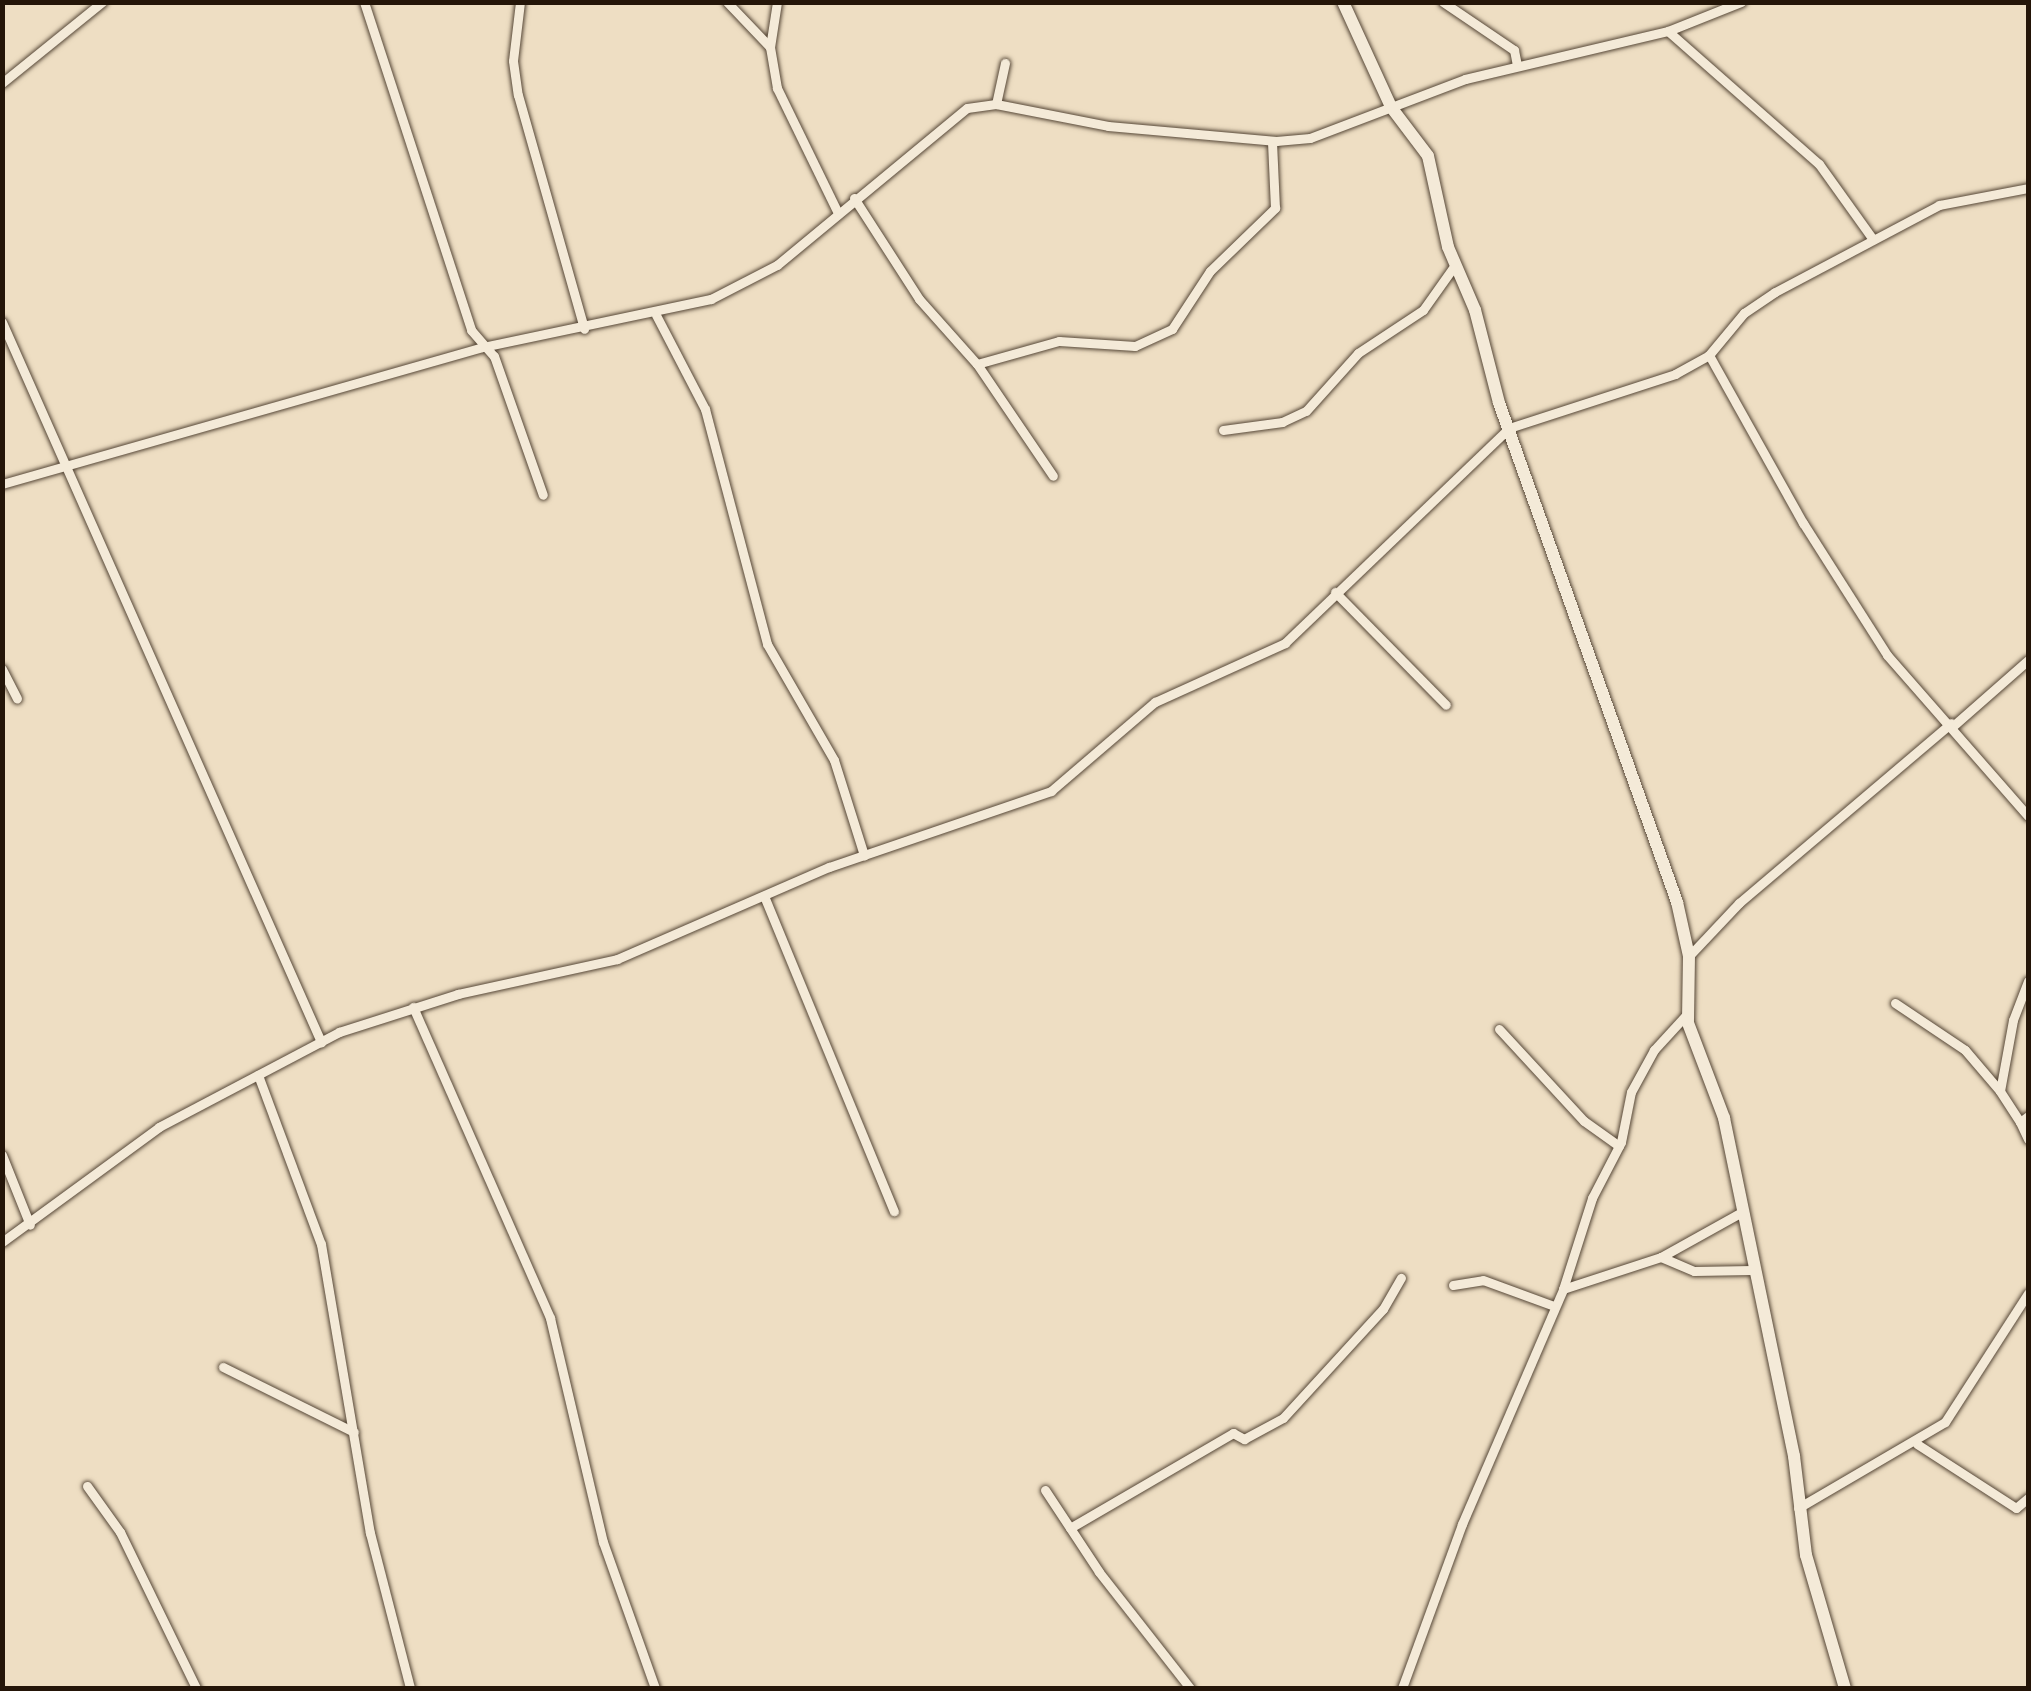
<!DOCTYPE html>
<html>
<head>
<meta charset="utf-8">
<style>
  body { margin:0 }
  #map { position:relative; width:2031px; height:1691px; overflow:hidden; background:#eedec3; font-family:"EB Garamond",serif }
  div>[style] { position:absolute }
  .roads { filter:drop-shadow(0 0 2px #564737) drop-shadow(0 0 2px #564737) }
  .street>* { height:9px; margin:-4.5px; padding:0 4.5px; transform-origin:4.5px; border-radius:4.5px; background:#f4ead8 }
  .secondary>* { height:12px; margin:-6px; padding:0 6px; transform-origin:6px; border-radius:6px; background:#f4ead8 }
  span { translate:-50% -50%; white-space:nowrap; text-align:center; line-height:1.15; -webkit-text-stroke:8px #f4ead8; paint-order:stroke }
  .frame { position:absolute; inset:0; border:5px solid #241508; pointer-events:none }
</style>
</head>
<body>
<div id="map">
  <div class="roads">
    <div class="street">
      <div style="left:364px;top:2px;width:345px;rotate:71.9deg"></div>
      <div style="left:471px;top:330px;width:35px;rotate:49deg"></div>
      <div style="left:494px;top:356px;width:147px;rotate:70.6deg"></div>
      <div style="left:520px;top:2px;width:59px;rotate:96.8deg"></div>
      <div style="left:513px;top:61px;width:34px;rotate:82deg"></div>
      <div style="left:518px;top:95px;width:243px;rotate:74.2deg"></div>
      <div style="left:727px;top:2px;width:62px;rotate:46.3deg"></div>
      <div style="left:777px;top:2px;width:46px;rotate:98.8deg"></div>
      <div style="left:770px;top:47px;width:42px;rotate:80.3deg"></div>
      <div style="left:777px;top:88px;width:137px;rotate:64deg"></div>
      <div style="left:1443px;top:2px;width:86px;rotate:34.1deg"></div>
      <div style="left:1514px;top:50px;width:15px;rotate:79deg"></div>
      <div style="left:1668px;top:31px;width:201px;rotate:41.4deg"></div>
      <div style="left:1819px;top:164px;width:91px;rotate:54.4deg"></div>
      <div style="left:2px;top:83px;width:129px;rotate:-39deg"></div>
      <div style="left:996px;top:104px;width:42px;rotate:-77.6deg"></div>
      <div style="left:854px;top:198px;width:120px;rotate:57.2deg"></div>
      <div style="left:919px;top:299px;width:87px;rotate:48.3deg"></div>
      <div style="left:977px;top:364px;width:135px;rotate:55.8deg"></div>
      <div style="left:656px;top:315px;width:106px;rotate:62.5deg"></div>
      <div style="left:705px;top:409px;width:243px;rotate:75.2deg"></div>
      <div style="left:767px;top:644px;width:134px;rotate:60deg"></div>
      <div style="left:834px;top:760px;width:100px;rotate:72.5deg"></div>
      <div style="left:2px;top:322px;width:788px;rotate:66.1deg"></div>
      <div style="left:1709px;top:355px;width:193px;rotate:60.8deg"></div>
      <div style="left:1803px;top:523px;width:156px;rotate:57.5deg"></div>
      <div style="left:1887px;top:655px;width:214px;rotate:48.8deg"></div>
      <div style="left:977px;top:364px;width:85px;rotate:-15.7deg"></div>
      <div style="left:1059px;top:341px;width:76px;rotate:3.8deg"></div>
      <div style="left:1135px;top:346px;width:41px;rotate:-24.7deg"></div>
      <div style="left:1172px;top:329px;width:69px;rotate:-56.8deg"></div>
      <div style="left:1210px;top:271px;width:91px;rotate:-44.1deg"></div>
      <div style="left:1275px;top:208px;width:67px;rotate:-92.6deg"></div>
      <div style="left:1223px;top:430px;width:60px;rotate:-7.7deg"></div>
      <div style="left:1282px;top:422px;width:26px;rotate:-25deg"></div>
      <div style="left:1306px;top:411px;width:78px;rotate:-48.1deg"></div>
      <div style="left:1358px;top:353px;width:78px;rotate:-33.5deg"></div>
      <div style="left:1423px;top:310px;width:55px;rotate:-54.6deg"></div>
      <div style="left:2px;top:484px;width:500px;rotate:-15.9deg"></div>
      <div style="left:483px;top:347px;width:233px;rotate:-11.9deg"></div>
      <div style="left:711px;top:299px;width:74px;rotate:-27.3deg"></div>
      <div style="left:777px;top:265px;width:246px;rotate:-39.6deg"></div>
      <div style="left:967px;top:108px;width:29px;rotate:-8deg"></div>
      <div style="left:996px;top:104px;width:114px;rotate:11.1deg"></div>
      <div style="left:1108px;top:126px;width:169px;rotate:5.1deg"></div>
      <div style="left:1276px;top:141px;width:34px;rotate:-5deg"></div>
      <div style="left:1310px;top:138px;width:166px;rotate:-20.8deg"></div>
      <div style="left:1465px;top:79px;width:209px;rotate:-13.3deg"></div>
      <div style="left:1668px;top:31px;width:79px;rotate:-21.7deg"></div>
      <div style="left:1335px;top:592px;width:158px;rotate:45.5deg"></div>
      <div style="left:2px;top:669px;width:33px;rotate:63deg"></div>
      <div style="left:1953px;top:726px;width:100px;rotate:-41.3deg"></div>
      <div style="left:764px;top:896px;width:341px;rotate:67.6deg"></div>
      <div style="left:1689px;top:956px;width:73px;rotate:-46.7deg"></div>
      <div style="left:1739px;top:903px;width:278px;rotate:-40.3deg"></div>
      <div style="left:1895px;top:1003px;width:84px;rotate:33.9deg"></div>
      <div style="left:1965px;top:1050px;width:54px;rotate:49.5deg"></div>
      <div style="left:413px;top:1007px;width:340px;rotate:66.2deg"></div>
      <div style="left:550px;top:1318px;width:230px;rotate:76.7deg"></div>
      <div style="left:603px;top:1542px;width:155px;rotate:70.4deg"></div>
      <div style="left:1499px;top:1029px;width:125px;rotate:47.3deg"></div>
      <div style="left:1584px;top:1121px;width:43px;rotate:35.5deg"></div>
      <div style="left:258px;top:1075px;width:180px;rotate:69.6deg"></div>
      <div style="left:321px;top:1244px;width:293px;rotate:80.4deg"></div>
      <div style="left:370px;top:1533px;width:160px;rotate:75.5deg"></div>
      <div style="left:2028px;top:1116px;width:10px;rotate:143deg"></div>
      <div style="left:2020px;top:1122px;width:19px;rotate:65deg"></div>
      <div style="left:2020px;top:1122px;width:37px;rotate:-123deg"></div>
      <div style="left:2000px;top:1091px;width:72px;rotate:-79.6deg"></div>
      <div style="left:2013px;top:1020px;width:42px;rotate:-69deg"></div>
      <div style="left:2px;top:1155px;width:75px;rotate:68.2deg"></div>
      <div style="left:2px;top:1242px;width:195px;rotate:-36.2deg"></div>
      <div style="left:159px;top:1127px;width:204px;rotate:-27.8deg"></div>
      <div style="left:339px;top:1032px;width:125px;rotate:-17.7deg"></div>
      <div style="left:458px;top:994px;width:163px;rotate:-12.4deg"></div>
      <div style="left:617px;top:959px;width:231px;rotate:-23.5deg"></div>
      <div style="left:829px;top:867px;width:235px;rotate:-18.9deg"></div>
      <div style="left:1051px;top:791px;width:137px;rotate:-40.6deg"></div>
      <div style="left:1155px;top:702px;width:143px;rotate:-24.4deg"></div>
      <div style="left:1285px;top:643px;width:310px;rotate:-43.8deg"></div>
      <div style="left:1509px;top:428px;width:175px;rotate:-18deg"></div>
      <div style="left:1675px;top:374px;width:39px;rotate:-29deg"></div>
      <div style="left:1709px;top:355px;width:55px;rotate:-50.2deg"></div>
      <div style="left:1744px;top:313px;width:37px;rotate:-34deg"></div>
      <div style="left:1775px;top:292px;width:186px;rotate:-27.9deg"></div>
      <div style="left:1939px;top:205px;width:91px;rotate:-10.8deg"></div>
      <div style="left:1661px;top:1257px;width:36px;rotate:23deg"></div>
      <div style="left:1694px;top:1271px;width:58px;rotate:-1deg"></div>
      <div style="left:1453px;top:1285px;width:30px;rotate:-9deg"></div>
      <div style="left:1483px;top:1280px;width:76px;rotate:20.1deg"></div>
      <div style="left:1563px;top:1289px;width:103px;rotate:-18.1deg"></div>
      <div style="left:1661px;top:1257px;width:90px;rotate:-29.1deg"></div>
      <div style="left:223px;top:1367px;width:146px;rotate:26.4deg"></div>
      <div style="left:1917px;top:1444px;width:118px;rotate:32.9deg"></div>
      <div style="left:2016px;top:1508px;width:16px;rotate:-40deg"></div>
      <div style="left:87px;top:1486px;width:57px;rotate:54.3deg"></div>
      <div style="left:120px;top:1532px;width:174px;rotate:64deg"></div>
      <div style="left:1045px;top:1490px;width:98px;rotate:56.6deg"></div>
      <div style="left:1099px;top:1572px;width:147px;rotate:51.9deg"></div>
      <div style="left:1798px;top:1508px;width:170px;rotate:-30.3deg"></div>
      <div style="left:1945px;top:1422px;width:153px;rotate:-57.2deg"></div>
      <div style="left:1070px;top:1528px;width:189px;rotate:-30.2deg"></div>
      <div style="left:1233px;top:1433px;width:13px;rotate:29deg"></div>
      <div style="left:1244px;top:1439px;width:44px;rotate:-28.3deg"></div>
      <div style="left:1283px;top:1418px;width:148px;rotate:-47.5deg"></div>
      <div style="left:1383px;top:1309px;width:36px;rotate:-60deg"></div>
      <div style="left:1402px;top:1688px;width:175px;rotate:-69.9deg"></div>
      <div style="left:1462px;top:1524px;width:256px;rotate:-66.7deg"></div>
      <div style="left:1563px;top:1289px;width:96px;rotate:-72.3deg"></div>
      <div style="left:1592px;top:1198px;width:63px;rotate:-62.6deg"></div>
      <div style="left:1621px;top:1142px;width:51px;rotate:-78.7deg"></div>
      <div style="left:1631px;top:1092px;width:48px;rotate:-61.3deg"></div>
      <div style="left:1654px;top:1050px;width:49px;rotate:-47.5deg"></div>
    </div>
    <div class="secondary">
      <div style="left:1343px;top:2px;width:115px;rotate:65.4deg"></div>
      <div style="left:1391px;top:107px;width:61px;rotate:52.9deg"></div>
      <div style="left:1428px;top:156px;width:93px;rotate:77.6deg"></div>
      <div style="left:1448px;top:247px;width:69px;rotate:66.8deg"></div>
      <div style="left:1475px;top:310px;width:96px;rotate:75.5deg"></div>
      <div style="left:1499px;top:403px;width:530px;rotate:70.37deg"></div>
      <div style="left:1677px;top:902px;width:55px;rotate:77.5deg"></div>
      <div style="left:1689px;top:956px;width:67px;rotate:90.9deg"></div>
      <div style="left:1688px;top:1023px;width:102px;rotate:69.2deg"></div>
      <div style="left:1724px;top:1118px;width:345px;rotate:78.3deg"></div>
      <div style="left:1794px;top:1456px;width:100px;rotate:83.1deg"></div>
      <div style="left:1806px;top:1555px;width:139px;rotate:73.7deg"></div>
    </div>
  </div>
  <div class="frame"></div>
</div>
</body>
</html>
